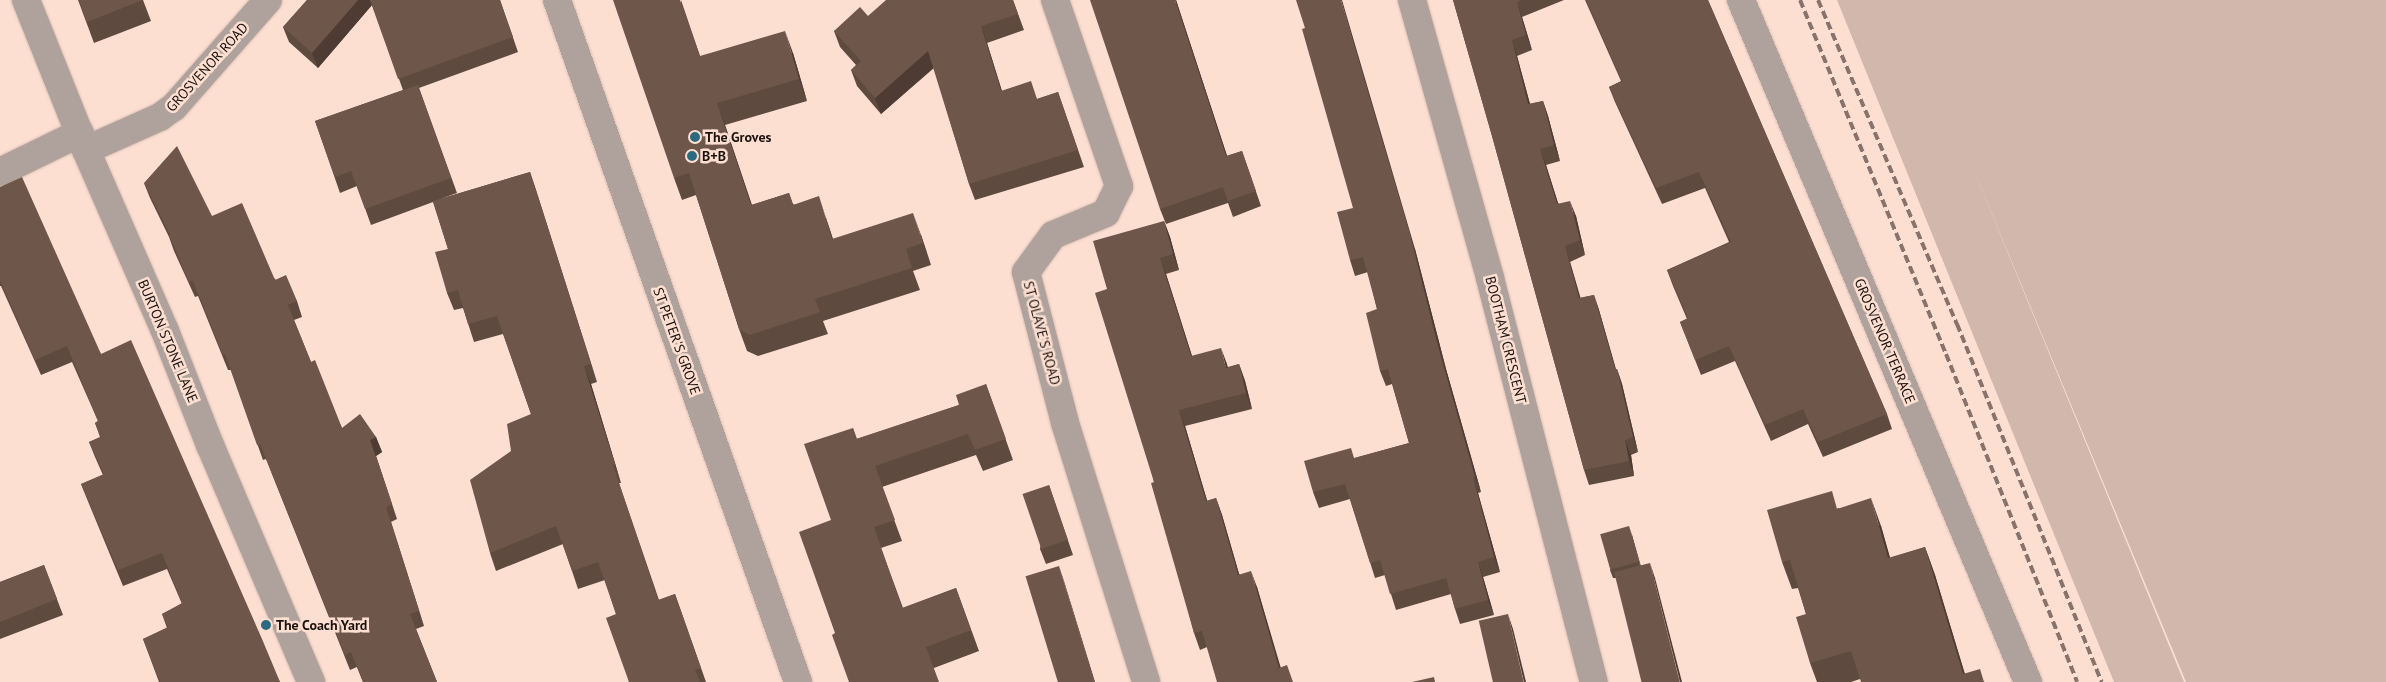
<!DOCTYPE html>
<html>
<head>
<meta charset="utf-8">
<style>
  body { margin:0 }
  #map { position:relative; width:2386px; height:682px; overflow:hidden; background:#fddfd2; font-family:"PT Sans",sans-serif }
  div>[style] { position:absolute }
  .green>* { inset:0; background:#d1b7ac }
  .roads { filter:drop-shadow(0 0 1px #d9beb2) drop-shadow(0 0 1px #d9beb2) }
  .minor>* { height:28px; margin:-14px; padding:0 14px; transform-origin:14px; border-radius:14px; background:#afa29c }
  .rail>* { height:4px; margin-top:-2px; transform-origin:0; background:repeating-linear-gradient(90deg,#87736b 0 8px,transparent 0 12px) }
  .wall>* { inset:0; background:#5f4a40 }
  .shaded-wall>* { inset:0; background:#4e3c34 }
  .building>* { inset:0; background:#6f564b; transform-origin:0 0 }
  .dots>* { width:14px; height:14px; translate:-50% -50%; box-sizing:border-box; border:2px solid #fddfd2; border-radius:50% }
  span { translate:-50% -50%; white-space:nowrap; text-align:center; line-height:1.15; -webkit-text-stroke:5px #fddfd2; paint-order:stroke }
  .street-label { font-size:14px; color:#1b110d }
  .poi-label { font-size:14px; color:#1b110d; font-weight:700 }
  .left { translate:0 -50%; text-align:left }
</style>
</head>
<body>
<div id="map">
  <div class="green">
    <div style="clip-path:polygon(1837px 0,2386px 0,2386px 682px,2186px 682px,1968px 156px,2184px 682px,2114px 682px)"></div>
  </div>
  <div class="roads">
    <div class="minor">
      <div style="left:26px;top:0;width:162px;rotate:68.2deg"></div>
      <div style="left:86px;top:150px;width:197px;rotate:66.4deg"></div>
      <div style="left:165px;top:331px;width:123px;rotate:68.5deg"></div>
      <div style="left:210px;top:445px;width:258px;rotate:66.9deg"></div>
      <div style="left:557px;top:0;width:723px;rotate:70.54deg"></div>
      <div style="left:1055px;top:0;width:197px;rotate:71deg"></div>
      <div style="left:1119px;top:186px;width:30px;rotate:116deg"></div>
      <div style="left:1106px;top:213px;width:57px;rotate:157.5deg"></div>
      <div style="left:1053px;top:235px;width:46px;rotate:126.1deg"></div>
      <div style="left:1026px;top:272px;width:156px;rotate:75.5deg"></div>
      <div style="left:1065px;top:423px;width:271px;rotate:72.6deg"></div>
      <div style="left:1412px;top:0;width:289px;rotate:74.3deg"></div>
      <div style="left:1490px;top:278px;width:417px;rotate:75.6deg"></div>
      <div style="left:1741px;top:0;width:740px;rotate:67.18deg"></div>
      <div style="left:86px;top:150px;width:81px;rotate:-24deg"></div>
      <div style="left:160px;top:117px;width:17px;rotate:-36deg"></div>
      <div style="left:174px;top:107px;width:142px;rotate:-48.7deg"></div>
      <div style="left:0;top:172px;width:89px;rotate:-26deg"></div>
    </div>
  </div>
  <div class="rail">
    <div style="left:1800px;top:0;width:383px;rotate:67.6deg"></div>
    <div style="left:1946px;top:354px;width:353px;rotate:68.2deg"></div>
    <div style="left:1818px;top:0;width:353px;rotate:66.8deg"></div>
    <div style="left:1957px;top:324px;width:386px;rotate:68deg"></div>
  </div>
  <div class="wall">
    <div style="clip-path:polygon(78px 0,143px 0,151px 21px,94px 43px)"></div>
    <div style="clip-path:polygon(307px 0,500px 0,518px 52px,419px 88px,457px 193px,440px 199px,530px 172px,536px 190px,597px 382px,591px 384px,621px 483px,619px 483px,659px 600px,675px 594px,706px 682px,629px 682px,616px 614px,605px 580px,578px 589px,563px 544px,496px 571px,490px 553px,511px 451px,531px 414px,503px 334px,474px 342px,463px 308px,454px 310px,447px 293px,448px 249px,433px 202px,371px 225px,357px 186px,340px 193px,315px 121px,403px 90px,372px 5px,318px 68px,289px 42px,283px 27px)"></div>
    <div style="clip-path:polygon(681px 0,700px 56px,793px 53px,807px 101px,725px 125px,752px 205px,789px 193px,793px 204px,826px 218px,833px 239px,921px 235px,931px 265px,913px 271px,920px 290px,823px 321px,828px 334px,758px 356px,747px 351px,739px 329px,696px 195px,682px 200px,674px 178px)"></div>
    <div style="clip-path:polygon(1013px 0,1024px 30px,987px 43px,1002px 91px,1037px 99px,1058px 92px,1084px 167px,975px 200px,969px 184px,934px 68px,881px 114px,857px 86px,851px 70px,856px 65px,840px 47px,834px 31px,868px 16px)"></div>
    <div style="clip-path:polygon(1176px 0,1227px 156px,1242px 151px,1261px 206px,1233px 217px,1228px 203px,1166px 224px,1160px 209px)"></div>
    <div style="clip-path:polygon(1453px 0,1564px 0,1522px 17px,1532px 50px,1517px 56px,1530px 104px,1543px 101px,1548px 116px,1560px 161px,1546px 165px,1558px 203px,1576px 216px,1585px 255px,1570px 262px,1580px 298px,1594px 295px,1599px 310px,1616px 369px,1617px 369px,1622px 384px,1638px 452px,1631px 455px,1634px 476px,1589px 485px,1584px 470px,1492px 136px)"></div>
    <div style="clip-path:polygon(1585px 0,1708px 0,1887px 414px,1892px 429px,1823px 457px,1808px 424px,1771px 441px,1735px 361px,1701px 375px,1680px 322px,1687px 319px,1673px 286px,1667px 270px,1729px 242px,1705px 188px,1662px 204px,1615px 102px,1609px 87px,1621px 81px)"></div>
    <div style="clip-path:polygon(144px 183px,212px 216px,297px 301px,302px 317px,294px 320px,311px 362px,342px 428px,376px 437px,382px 452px,376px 456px,397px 519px,391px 522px,424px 626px,416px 629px,437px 682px,363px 682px,357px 667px,350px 670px,266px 459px,263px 460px,231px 370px,228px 370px,198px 296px,195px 297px,174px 251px,169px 237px,150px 198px)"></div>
    <div style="clip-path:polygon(0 187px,101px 354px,280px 682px,159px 682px,143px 639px,167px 628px,162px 614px,182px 604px,167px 569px,123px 586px,87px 499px,81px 484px,103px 475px,95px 457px,89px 442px,100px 437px,95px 423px,98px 421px,72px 362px,41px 375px,1px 286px,0 286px)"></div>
    <div style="clip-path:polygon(1353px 208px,1415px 249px,1446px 369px,1481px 492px,1478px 493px,1500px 572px,1483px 577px,1494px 615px,1460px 624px,1455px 609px,1451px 594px,1396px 610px,1385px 575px,1375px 578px,1350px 499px,1319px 508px,1313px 492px,1355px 458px,1409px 443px,1392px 384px,1386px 386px,1380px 371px,1377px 309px,1368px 272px,1355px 276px,1350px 260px)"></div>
    <div style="clip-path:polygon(1164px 221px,1170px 237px,1179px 270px,1166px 274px,1192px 356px,1228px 367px,1239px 364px,1245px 381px,1252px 409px,1185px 426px,1207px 501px,1216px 498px,1222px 515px,1239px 574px,1257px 587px,1280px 668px,1293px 682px,1207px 647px,1200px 650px,1194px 633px,1154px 482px,1107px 289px)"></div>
    <div style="clip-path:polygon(986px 384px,1013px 460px,983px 471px,976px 455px,882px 487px,902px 541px,881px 548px,903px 608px,956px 588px,979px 651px,934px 668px,835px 633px,831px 520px,853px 428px,857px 439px,959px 405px)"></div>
    <div style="clip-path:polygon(1049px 485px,1073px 555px,1046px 564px,1040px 549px)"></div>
    <div style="clip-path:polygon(1838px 508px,1881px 526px,1890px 558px,1925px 547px,1935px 575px,1965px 674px,1985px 682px,1860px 679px,1851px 682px,1817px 682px,1810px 663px,1806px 614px,1798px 588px,1792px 589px,1782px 562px)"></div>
    <div style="clip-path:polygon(1632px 535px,1640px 565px,1655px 578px,1613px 578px,1610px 570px)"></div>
    <div style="clip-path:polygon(44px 565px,63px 615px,0 639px,0 582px)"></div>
  </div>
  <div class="shaded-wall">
    <div style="clip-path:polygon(358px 0,370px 0,372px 5px,318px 68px,312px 53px)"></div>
    <div style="clip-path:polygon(1175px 0,1176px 0,1232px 171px,1226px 156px)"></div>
    <div style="clip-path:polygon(1341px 0,1342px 0,1415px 249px,1446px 369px,1481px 492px,1475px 477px)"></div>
    <div style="clip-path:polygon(1517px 2px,1522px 17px,1532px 50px,1526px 35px)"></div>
    <div style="clip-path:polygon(981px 26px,987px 43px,1007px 108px,1001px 91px)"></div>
    <div style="clip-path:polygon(785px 31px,793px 53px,807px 101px,799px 79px)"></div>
    <div style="clip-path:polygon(1512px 40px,1517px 56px,1534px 119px,1528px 104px)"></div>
    <div style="clip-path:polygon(928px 51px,934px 67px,881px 114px,875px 98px)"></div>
    <div style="clip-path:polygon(1543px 101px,1548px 116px,1560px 161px,1554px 145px)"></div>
    <div style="clip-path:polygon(717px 103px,725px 125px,759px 227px,751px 205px)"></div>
    <div style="clip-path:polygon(1540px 149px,1546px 165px,1563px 219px,1557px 204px)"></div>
    <div style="clip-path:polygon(530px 172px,536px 190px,597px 382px,591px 364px)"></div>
    <div style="clip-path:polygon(819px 196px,826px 218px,840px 261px,832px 239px)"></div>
    <div style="clip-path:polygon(1570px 201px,1576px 216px,1585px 255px,1580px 240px)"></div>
    <div style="clip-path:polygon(913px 213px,921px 235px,931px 265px,923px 243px)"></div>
    <div style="clip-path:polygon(1164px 221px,1170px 237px,1179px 270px,1173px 254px)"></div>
    <div style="clip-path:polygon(1565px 246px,1570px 262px,1585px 313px,1579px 298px)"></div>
    <div style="clip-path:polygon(1160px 258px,1166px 274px,1197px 372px,1191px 356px)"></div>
    <div style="clip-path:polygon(1594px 295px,1599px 310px,1620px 385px,1615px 369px)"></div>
    <div style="clip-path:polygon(1221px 348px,1227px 364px,1232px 384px,1226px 368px)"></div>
    <div style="clip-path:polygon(1239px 364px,1245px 381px,1252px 409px,1246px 393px)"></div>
    <div style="clip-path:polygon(584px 366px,591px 384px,621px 483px,615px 465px)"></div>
    <div style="clip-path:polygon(1617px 369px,1622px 384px,1638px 452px,1633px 437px)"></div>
    <div style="clip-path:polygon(1179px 410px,1185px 426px,1212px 517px,1206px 501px)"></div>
    <div style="clip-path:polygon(376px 437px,382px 452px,376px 456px,397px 519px,370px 440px)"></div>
    <div style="clip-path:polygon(1625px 440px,1631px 455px,1634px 476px,1629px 461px)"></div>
    <div style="clip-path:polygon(1473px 477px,1478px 493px,1500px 572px,1494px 557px)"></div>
    <div style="clip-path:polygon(1216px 498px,1222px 515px,1244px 591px,1238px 575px)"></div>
    <div style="clip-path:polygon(1871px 498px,1881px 526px,1898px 586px,1888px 558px)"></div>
    <div style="clip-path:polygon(386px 507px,391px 522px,424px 626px,419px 611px)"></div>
    <div style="clip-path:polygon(1629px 526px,1632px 535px,1642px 570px,1639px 562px)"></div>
    <div style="clip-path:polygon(1925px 547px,1935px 575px,1967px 682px,1963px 674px)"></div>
    <div style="clip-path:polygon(1478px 562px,1483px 577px,1494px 615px,1488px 600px)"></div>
    <div style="clip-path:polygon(1650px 563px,1655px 578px,1682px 682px,1680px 682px)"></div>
    <div style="clip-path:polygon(1059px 566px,1064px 581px,1095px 682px,1094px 682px)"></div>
    <div style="clip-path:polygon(1251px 571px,1257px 587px,1285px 682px,1279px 668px)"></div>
    <div style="clip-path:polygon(1508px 614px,1513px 629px,1526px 682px,1524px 682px)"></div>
  </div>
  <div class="building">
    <div style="clip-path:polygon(79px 0,143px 0,87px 22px)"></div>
    <div style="clip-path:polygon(307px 0,358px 0,312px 53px,283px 27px)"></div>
    <div style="clip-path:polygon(370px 0,500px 0,513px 37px,398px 79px)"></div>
    <div style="clip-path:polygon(613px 0,680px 0,700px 56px,785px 31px,799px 79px,717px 103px,751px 205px,789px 193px,793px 205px,819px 196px,832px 239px,913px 213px,923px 243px,906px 249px,912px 268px,815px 299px,820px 312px,750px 335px,739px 329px,689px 173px,674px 178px)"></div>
    <div style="clip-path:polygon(886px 0,1013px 0,1018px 14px,981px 26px,1001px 91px,1031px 81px,1037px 99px,1058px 92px,1078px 150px,969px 184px,928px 51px,875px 98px,851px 70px,861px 61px,834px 31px,860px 7px,868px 16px)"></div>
    <div style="clip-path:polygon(1090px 0,1175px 0,1226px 156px,1242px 151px,1256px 191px,1228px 201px,1223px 187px,1160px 209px)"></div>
    <div style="clip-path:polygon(1296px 0,1341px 0,1410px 234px,1440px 354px,1475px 477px,1473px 477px,1494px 557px,1478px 562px,1488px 600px,1455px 609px,1446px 578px,1390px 594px,1380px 560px,1370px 563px,1345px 484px,1313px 492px,1304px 461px,1351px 448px,1354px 458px,1409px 443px,1388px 369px,1380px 371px,1366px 313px,1377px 309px,1363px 257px,1350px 260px,1337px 212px,1353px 208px,1302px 29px,1305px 28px)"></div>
    <div style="clip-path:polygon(1453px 0,1522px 0,1517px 2px,1526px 35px,1512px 40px,1528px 104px,1543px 101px,1554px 145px,1540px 149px,1557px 204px,1570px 201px,1580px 240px,1565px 246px,1579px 298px,1594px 295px,1615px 369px,1617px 369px,1633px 437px,1625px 440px,1629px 461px,1584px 470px,1492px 136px)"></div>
    <div style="clip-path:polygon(1586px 0,1708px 0,1887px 414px,1818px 442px,1803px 409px,1765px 425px,1729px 346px,1695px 360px,1680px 322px,1688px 318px,1667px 270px,1731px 242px,1699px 172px,1656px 188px,1609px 87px,1622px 81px)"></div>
    <div style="clip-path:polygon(418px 85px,451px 178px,365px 209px,351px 171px,335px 177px,315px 121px)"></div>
    <div style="clip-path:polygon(177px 146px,212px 216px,242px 203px,275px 280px,286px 275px,297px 301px,288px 305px,311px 362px,315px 360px,342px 428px,360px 414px,376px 437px,370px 440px,392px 504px,386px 507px,419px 611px,410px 614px,437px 682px,363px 682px,351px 652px,345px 655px,260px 444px,257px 445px,225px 354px,223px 355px,193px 281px,189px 282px,169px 235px,170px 235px,144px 183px)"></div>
    <div style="clip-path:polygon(530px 172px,591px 364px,584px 366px,615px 465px,613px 465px,658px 600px,675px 594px,701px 668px,695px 670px,700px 682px,629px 682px,606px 618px,616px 614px,598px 562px,572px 571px,556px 526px,490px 553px,470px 480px,511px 451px,507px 424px,531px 414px,497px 316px,468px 324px,458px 290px,447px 293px,435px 252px,448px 249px,433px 201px)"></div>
    <div style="clip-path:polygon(22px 177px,101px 354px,131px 340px,262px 639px,280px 682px,160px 682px,143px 639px,168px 627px,162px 614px,182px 603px,162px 553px,118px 570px,81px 484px,104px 474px,89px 442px,101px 437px,95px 423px,98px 421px,67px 346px,35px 360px,0 280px,0 187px)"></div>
    <div style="clip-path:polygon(1164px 221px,1173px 254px,1160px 258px,1191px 356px,1221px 348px,1226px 368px,1239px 364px,1246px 393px,1179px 410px,1206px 501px,1216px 498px,1238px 575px,1251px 571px,1279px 668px,1287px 665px,1293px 682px,1217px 682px,1202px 631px,1194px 633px,1151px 483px,1154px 482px,1095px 293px,1107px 289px,1093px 241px)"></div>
    <div style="clip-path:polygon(986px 384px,1006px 439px,975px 450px,968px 434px,875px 466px,895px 520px,874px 527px,902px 608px,956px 588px,971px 630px,926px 647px,939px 682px,849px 682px,832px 635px,835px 633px,799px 532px,831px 520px,804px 444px,853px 428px,856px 439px,959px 405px,956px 395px)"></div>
    <div style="left:1049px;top:485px;width:58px;height:28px;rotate:71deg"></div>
    <div style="clip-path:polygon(1832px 491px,1837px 509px,1871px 498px,1888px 558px,1925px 547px,1963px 674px,1980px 669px,1984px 682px,1861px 682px,1851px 651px,1810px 663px,1796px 617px,1806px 614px,1790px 560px,1782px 562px,1767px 510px)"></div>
    <div style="left:1629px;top:526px;width:37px;height:30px;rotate:74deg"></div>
    <div style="left:1650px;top:563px;width:123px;height:37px;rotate:76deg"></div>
    <div style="clip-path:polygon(44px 565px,57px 599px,0 622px,0 582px)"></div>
    <div style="left:1059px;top:566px;width:121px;height:35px;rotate:73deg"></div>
    <div style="left:1508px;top:614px;width:70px;height:30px;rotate:77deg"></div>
    <div style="clip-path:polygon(1434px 677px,1435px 682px,1412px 682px)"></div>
  </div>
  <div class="dots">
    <div style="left:695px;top:137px;background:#2b6a7f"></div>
    <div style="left:692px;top:156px;background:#2b6a7f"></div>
    <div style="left:266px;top:625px;background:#2b6a7f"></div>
  </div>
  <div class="street-label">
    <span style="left:207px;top:67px;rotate:-48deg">GROSVENOR ROAD</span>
    <span style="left:1042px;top:333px;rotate:75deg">ST OLAVE'S ROAD</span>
    <span style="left:1506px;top:340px;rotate:76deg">BOOTHAM CRESCENT</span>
    <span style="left:168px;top:341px;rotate:67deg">BURTON STONE LANE</span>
    <span style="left:677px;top:341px;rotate:70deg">ST PETER'S GROVE</span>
    <span style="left:1885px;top:341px;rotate:67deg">GROSVENOR TERRACE</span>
  </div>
  <div class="poi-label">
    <span class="left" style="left:705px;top:137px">The Groves</span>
    <span class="left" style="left:702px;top:156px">B+B</span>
    <span class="left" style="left:276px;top:625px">The Coach Yard</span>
  </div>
</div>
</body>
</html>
